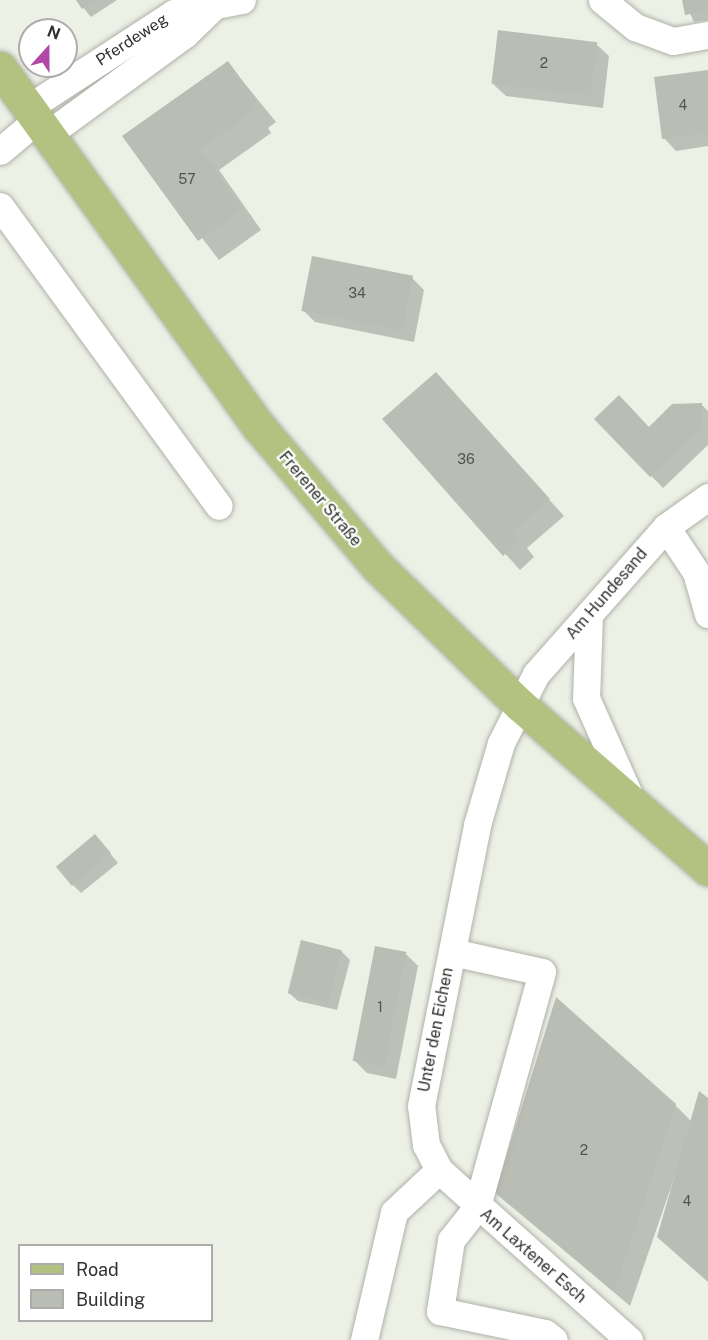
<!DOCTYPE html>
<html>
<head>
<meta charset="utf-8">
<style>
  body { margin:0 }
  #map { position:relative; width:708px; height:1340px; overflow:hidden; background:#ecf0e5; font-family:"Public Sans",sans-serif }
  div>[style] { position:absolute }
  .shadow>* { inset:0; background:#0003 }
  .building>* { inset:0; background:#babdb3; transform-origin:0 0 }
  .roads { filter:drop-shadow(0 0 2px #afb2a8) drop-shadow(0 0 2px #afb2a8) }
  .minor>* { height:27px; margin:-13.5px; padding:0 13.5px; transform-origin:13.5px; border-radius:13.5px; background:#fff }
  .major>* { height:33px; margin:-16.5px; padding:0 16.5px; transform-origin:16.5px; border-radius:16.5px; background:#b3c280 }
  span { translate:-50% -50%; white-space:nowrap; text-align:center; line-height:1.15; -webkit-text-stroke:4.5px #fff; paint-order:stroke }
  .number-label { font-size:14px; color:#52554f }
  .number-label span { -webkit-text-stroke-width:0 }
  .street-label { font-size:16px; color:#30322e }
  .legend { position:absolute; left:18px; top:1244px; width:195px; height:78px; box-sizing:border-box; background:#fff; border:2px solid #acadab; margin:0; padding:8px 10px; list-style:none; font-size:18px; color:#30322e }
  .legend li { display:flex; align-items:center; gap:12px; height:30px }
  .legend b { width:30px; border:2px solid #acadab }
  .north { position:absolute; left:18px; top:18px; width:60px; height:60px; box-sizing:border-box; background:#fff; border:2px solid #acadab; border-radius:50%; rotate:21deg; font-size:16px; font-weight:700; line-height:24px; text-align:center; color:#30322e }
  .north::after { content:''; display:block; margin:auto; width:21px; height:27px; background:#b247a7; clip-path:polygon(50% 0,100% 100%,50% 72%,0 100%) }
</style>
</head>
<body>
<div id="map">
  <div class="shadow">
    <div style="clip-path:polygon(77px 0,117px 0,91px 17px)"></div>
    <div style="clip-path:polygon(684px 0,708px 0,708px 20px,694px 22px)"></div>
    <div style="clip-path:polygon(596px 44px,609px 56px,603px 108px,506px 96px,493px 84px)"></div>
    <div style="clip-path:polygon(228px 63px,276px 122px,268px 128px,271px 133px,219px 170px,261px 230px,219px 260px,124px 137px)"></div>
    <div style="clip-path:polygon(708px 71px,708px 146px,676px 151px,664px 138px)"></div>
    <div style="clip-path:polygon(412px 278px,424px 290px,414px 342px,315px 322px,303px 310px)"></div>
    <div style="clip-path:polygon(436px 374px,564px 516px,527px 548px,534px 557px,520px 570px,384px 420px)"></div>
    <div style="clip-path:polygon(701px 404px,708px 411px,708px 445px,663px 488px,596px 419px,650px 429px)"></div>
    <div style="clip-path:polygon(103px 845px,118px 863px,81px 893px,73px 885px)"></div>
    <div style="clip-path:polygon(341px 951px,350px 960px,337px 1010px,298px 1001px,289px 993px)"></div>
    <div style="clip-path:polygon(405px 953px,418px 966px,396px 1079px,367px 1073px,355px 1061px)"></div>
    <div style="clip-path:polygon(708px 1101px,708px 1280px,658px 1236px,679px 1164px,630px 1306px,497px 1193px,675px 1105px,692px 1122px)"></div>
  </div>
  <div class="building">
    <div style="clip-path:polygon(76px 0,96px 0,82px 9px)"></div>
    <div style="clip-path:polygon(682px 0,708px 0,708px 11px,685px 15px)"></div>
    <div style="left:498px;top:30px;width:100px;height:54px;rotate:7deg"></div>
    <div style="clip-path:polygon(228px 61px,257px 101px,249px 108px,252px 112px,200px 149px,243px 209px,198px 241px,122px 136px)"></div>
    <div style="clip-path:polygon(708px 70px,708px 133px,662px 139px,654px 77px)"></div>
    <div style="left:312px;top:256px;width:103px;height:56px;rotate:11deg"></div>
    <div style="clip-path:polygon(436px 372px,550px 499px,512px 532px,520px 541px,503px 556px,382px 419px)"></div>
    <div style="clip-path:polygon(619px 395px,649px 427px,672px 404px,702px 403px,702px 427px,650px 477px,594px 419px)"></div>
    <div style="left:95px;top:834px;width:25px;height:51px;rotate:50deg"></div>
    <div style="left:301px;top:940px;width:42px;height:55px;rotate:14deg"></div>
    <div style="left:375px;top:946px;width:32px;height:117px;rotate:11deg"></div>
    <div style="clip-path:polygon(556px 997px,676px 1104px,614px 1292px,495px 1193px)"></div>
    <div style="clip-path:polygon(699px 1091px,708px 1098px,708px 1282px,657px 1237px)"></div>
  </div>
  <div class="roads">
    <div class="minor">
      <div style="left:602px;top:0;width:43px;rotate:39.3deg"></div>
      <div style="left:635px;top:27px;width:40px;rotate:20.2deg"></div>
      <div style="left:673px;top:41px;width:36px;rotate:-10deg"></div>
      <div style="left:28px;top:108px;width:174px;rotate:-33.1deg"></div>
      <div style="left:174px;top:13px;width:69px;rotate:-10.8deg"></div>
      <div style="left:48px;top:134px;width:170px;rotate:-36.1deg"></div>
      <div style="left:185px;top:34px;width:36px;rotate:-44deg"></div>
      <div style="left:0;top:151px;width:50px;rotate:-40.1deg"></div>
      <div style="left:0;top:206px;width:371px;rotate:53.9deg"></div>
      <div style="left:666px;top:527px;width:54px;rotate:56.3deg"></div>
      <div style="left:696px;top:572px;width:44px;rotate:74.1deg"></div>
      <div style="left:589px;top:614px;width:84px;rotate:92deg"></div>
      <div style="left:586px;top:698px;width:108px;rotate:66deg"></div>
      <div style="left:452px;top:952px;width:92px;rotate:12.5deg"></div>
      <div style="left:542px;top:972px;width:244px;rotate:105.5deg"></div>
      <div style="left:477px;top:1207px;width:42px;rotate:128.2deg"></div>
      <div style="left:451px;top:1240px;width:72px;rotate:98.8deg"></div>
      <div style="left:440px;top:1311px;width:107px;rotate:11.8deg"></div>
      <div style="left:545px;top:1333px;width:11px;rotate:38deg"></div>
      <div style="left:439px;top:1170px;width:255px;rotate:41.8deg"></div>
      <div style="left:364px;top:1340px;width:131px;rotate:-76.8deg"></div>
      <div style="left:394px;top:1212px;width:62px;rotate:-43deg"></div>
      <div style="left:439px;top:1170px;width:28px;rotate:-117deg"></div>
      <div style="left:426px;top:1145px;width:39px;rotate:-97deg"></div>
      <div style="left:421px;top:1106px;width:287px;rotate:-78.7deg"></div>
      <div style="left:477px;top:825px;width:85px;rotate:-73.7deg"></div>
      <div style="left:501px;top:743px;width:77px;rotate:-63.1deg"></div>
      <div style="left:536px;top:674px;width:196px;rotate:-48.5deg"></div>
      <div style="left:666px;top:527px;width:52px;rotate:-35.5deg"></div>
    </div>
    <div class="major">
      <div style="left:0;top:68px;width:444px;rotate:54.2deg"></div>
      <div style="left:260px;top:428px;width:182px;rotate:49.7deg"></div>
      <div style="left:378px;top:567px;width:198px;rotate:44.2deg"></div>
      <div style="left:520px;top:705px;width:249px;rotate:41.1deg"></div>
    </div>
  </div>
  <div class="number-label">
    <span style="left:544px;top:63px">2</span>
    <span style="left:683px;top:105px">4</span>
    <span style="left:187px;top:179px">57</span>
    <span style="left:357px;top:293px">34</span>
    <span style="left:466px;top:459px">36</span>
    <span style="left:380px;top:1007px">1</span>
    <span style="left:584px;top:1150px">2</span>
    <span style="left:687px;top:1201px">4</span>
  </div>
  <div class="street-label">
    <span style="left:132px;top:40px;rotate:-33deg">Pferdeweg</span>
    <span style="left:320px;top:499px;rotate:50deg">Frerener Straße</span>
    <span style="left:607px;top:594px;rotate:-49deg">Am Hundesand</span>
    <span style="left:436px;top:1030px;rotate:-79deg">Unter den Eichen</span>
    <span style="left:533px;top:1256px;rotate:41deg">Am Laxtener Esch</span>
  </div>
  <ul class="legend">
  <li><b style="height:8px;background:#b3c280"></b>Road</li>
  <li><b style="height:16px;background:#babdb3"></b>Building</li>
  </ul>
  <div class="north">N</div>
</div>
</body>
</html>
